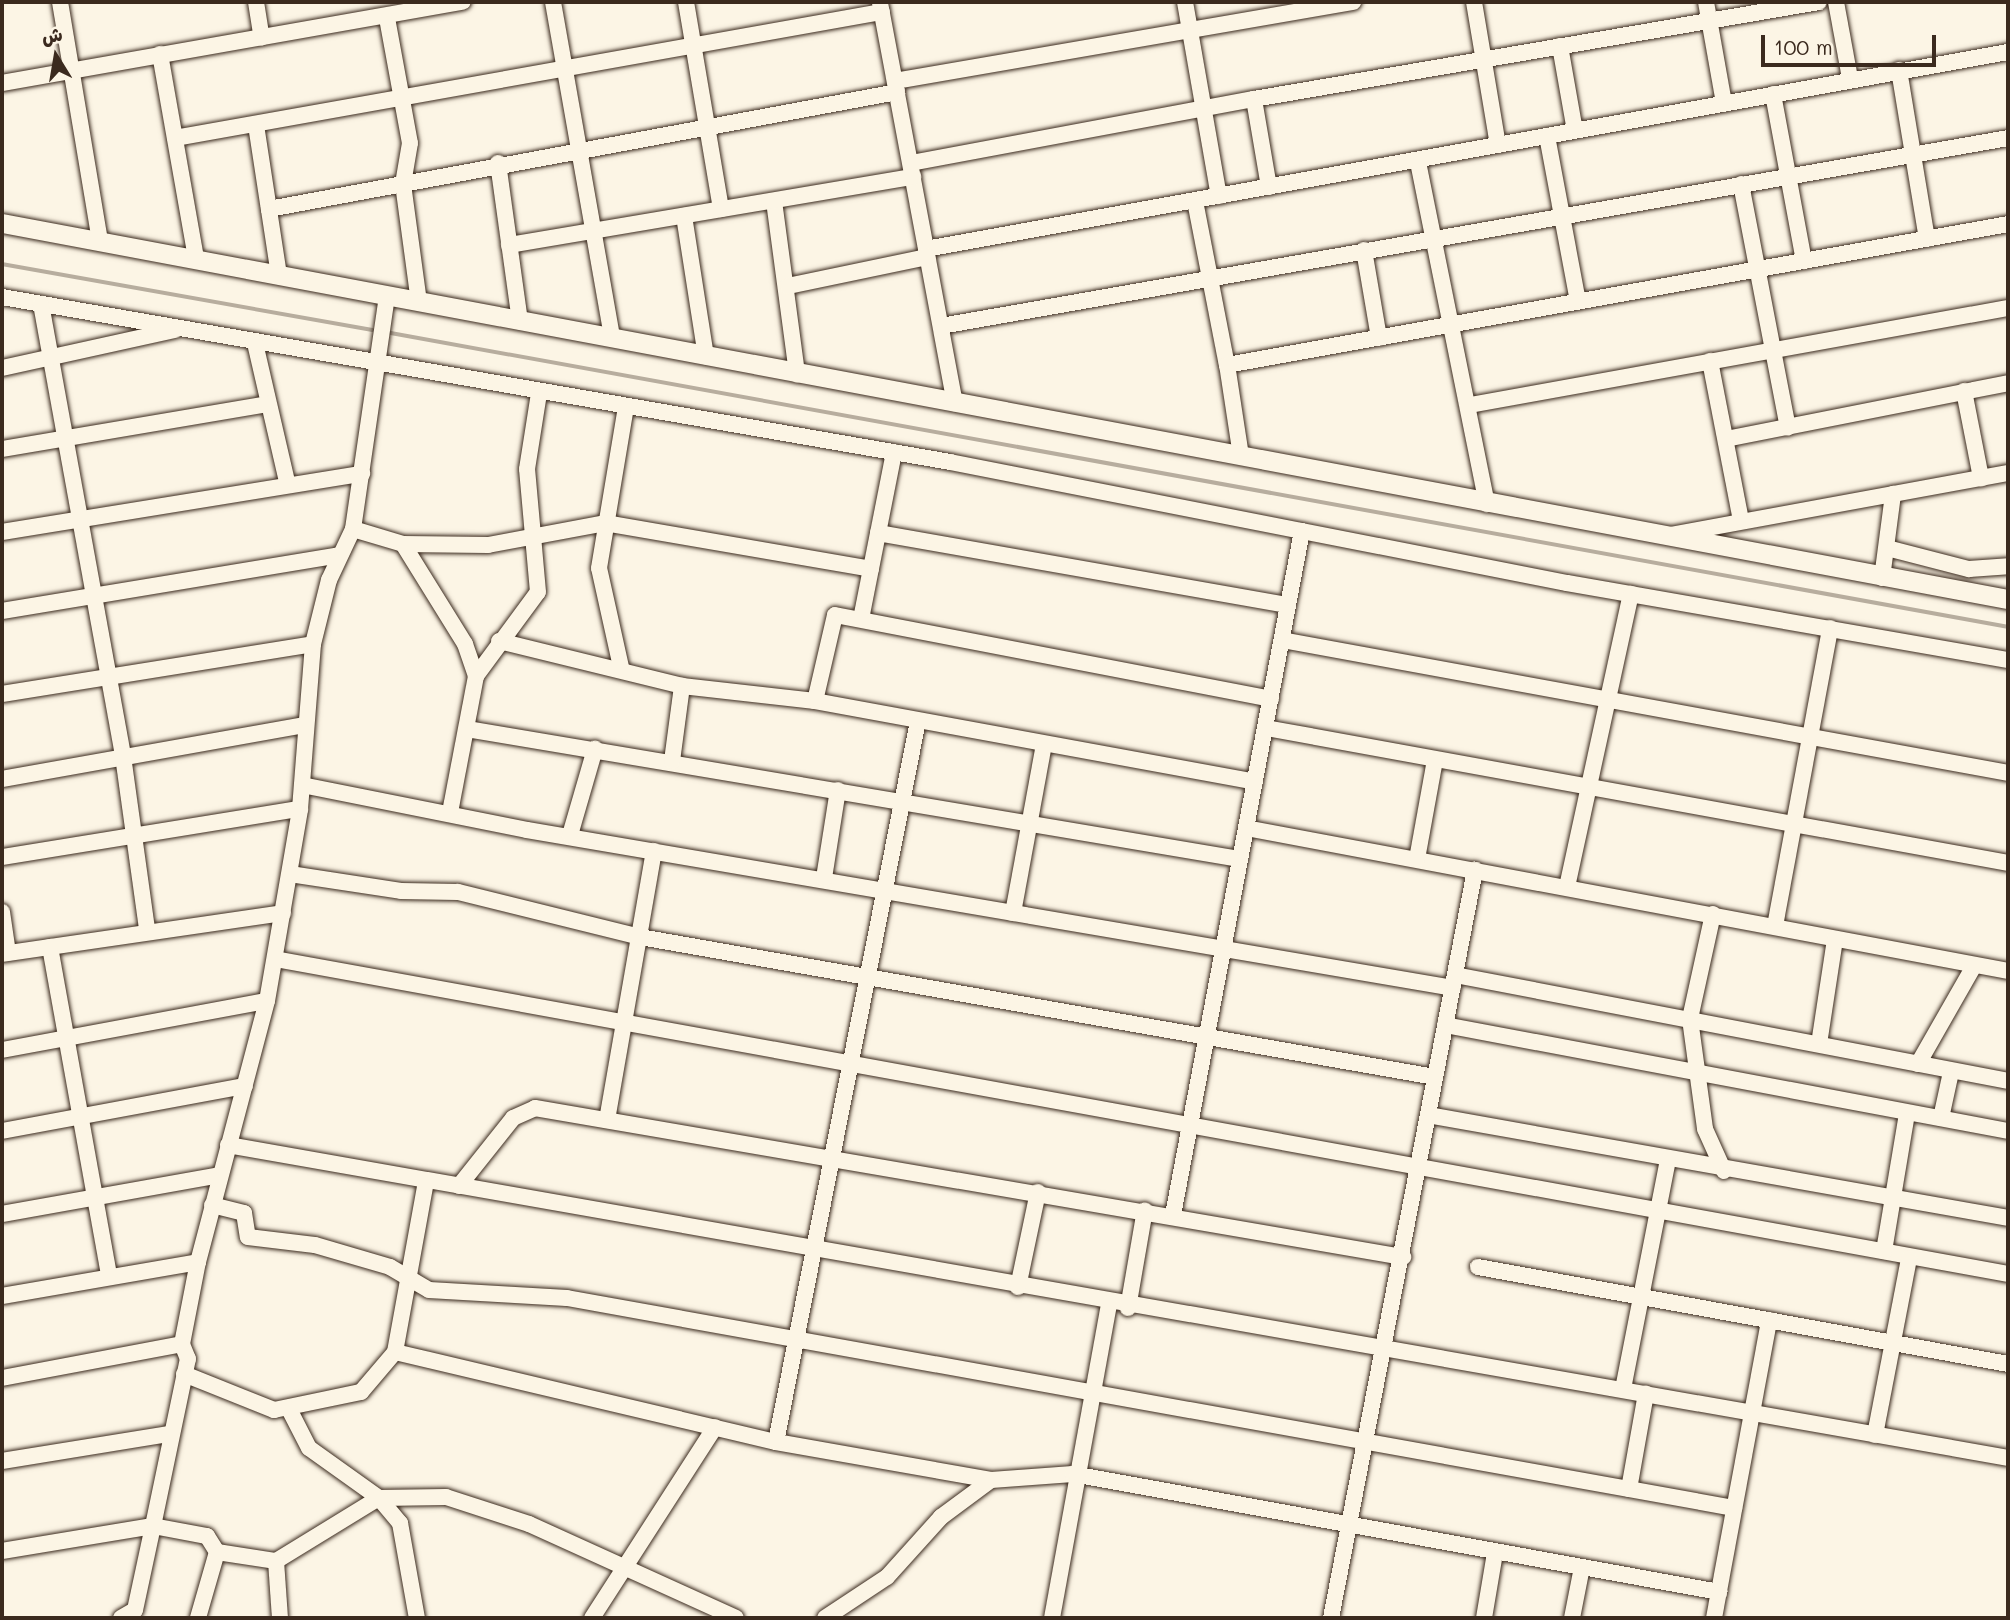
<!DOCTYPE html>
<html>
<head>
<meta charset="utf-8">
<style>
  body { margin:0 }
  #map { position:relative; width:2010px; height:1620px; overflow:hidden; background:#fcf5e5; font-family:Mali,"Playpen Sans Arabic",sans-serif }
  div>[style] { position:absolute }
  .stream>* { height:3.5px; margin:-1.75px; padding:0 1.75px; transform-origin:1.75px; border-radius:1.75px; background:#b7ad9e }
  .roads { filter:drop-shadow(0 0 2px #3b2a1e) drop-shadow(0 0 2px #3b2a1e) }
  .minor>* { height:16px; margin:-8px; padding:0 8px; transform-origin:8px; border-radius:8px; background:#fcf5e5 }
  .major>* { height:19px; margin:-9.5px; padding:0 9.5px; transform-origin:9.5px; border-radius:9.5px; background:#fcf5e5 }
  span { translate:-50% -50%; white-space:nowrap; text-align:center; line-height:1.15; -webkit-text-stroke:7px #fcf5e5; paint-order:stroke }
  .frame { position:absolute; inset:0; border:4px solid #3b2a1e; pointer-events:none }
  .north { position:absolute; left:21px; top:21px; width:70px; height:70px; -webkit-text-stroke:5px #fcf5e5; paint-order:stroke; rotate:349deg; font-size:19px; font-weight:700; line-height:28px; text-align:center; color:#3b2a1e }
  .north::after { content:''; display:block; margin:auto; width:24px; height:32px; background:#3b2a1e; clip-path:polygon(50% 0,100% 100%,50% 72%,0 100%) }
  .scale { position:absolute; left:1761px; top:35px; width:175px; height:32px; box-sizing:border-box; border:4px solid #3b2a1e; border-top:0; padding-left:9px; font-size:21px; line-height:24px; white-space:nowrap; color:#3b2a1e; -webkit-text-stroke:5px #fcf5e5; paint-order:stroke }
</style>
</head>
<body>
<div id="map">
  <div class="stream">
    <div style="left:2px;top:264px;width:376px;rotate:10.1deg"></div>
    <div style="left:391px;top:333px;width:1644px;rotate:10.3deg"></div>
  </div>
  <div class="roads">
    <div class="minor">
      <div style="left:60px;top:2px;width:243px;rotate:80.5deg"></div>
      <div style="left:256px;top:2px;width:36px;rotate:81deg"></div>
      <div style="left:553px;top:2px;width:341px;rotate:80deg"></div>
      <div style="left:686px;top:2px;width:210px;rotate:80.4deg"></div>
      <div style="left:1185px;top:2px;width:197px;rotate:80.1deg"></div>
      <div style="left:1474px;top:2px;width:145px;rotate:80.5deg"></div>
      <div style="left:1706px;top:2px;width:103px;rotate:79.9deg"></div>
      <div style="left:1836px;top:2px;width:77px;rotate:79.6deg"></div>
      <div style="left:880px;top:3px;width:407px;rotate:79.4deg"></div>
      <div style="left:387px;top:18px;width:127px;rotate:79.6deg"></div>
      <div style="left:410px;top:143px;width:42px;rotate:99.7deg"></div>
      <div style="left:403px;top:184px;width:119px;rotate:82.3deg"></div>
      <div style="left:1560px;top:46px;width:86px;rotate:80deg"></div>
      <div style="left:160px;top:54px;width:208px;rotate:80deg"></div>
      <div style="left:1899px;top:70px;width:171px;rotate:80.6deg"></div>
      <div style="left:895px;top:81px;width:465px;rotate:-9.8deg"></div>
      <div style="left:2px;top:83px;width:468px;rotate:-10deg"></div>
      <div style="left:1773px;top:94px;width:170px;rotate:79.5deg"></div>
      <div style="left:256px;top:125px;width:153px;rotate:81.3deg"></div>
      <div style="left:1547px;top:136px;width:168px;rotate:79.4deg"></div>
      <div style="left:175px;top:138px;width:718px;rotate:-10.11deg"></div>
      <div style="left:1418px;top:162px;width:349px;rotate:78.6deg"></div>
      <div style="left:498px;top:163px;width:160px;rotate:82.1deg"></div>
      <div style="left:911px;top:163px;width:349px;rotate:-10.6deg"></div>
      <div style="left:1741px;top:184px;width:248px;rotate:79.1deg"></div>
      <div style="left:1269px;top:187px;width:89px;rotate:-99.7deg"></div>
      <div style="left:1254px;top:99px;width:573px;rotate:-9.74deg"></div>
      <div style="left:774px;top:201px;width:175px;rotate:82.4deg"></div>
      <div style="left:1195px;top:201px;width:167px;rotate:79deg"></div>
      <div style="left:269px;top:209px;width:639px;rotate:-10.55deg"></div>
      <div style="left:684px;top:216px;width:142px;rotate:81.1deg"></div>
      <div style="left:509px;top:245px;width:410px;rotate:-9.6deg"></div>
      <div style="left:926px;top:249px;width:1100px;rotate:-10.32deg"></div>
      <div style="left:1364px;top:250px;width:89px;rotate:80.3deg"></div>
      <div style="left:788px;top:286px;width:142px;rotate:-11.8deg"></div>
      <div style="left:2px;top:297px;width:962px;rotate:9.87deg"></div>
      <div style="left:950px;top:462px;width:629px;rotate:11.1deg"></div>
      <div style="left:1567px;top:583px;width:448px;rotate:9.9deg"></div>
      <div style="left:41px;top:304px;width:459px;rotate:79.7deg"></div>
      <div style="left:123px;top:756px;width:175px;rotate:82.1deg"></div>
      <div style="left:941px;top:326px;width:1083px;rotate:-9.99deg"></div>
      <div style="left:255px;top:343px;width:143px;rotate:77deg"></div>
      <div style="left:1710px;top:361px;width:162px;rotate:79deg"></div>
      <div style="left:2px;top:368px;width:177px;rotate:-12.4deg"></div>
      <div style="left:1964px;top:391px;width:89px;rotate:78.9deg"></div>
      <div style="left:1470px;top:405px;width:547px;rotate:-10.22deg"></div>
      <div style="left:1726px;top:439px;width:288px;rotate:-11.2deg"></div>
      <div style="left:2px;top:449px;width:270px;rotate:-9.6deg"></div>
      <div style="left:1241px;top:456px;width:92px;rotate:-98.7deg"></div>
      <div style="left:1227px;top:365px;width:794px;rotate:-10.23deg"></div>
      <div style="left:353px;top:529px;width:52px;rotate:16.7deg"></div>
      <div style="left:403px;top:544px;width:118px;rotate:58.2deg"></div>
      <div style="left:465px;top:644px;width:34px;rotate:71deg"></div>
      <div style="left:476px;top:676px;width:138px;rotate:100.8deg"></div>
      <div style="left:2px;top:532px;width:365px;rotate:-9.2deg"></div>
      <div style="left:878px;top:533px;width:416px;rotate:10deg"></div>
      <div style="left:1670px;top:535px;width:344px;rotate:-10.4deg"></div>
      <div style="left:403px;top:544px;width:85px;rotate:0.7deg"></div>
      <div style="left:488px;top:545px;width:119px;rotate:-10.6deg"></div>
      <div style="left:605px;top:523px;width:270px;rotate:9.8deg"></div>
      <div style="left:1887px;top:548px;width:85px;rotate:14.4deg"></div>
      <div style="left:1969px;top:569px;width:39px;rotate:-4deg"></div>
      <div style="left:1882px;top:578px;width:85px;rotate:-82.5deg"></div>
      <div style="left:2px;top:611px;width:342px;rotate:-9.4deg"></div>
      <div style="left:861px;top:619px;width:170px;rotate:-78.8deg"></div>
      <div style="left:1282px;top:640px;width:738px;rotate:10.38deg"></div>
      <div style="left:499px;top:641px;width:188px;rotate:13.8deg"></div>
      <div style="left:682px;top:686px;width:134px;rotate:6.4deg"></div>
      <div style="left:815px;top:701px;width:447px;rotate:10.4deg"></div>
      <div style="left:621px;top:667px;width:101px;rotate:-102.5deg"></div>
      <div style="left:599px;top:568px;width:163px;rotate:-80.5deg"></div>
      <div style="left:476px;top:676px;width:104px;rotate:-53.6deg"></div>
      <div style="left:538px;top:592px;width:123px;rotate:-95.1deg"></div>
      <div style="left:527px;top:469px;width:77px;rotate:-81deg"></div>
      <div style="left:2px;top:694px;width:315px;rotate:-9.1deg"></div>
      <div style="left:815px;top:701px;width:88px;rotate:-76.9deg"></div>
      <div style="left:835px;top:615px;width:444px;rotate:10.9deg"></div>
      <div style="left:1266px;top:728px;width:754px;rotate:10.31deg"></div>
      <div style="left:467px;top:729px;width:784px;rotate:9.55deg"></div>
      <div style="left:672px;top:761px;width:76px;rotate:-82.4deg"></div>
      <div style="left:2px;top:779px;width:308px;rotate:-10.1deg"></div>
      <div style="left:302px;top:785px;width:229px;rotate:11.3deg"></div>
      <div style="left:527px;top:830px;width:939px;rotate:9.68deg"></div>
      <div style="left:1246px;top:828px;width:775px;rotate:10.63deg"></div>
      <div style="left:570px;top:835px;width:90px;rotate:-73.8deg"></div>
      <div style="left:2px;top:857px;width:302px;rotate:-9.2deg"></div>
      <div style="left:1417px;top:859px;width:101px;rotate:-79.7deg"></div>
      <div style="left:290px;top:874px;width:112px;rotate:8.7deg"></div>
      <div style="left:401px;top:891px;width:57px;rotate:1deg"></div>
      <div style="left:458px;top:892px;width:187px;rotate:13.9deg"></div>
      <div style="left:640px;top:937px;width:807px;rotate:9.99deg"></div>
      <div style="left:824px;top:878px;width:89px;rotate:-81deg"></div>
      <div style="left:1567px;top:887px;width:300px;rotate:-77.7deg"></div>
      <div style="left:2px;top:912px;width:41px;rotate:81.7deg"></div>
      <div style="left:1013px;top:913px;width:172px;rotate:-79.6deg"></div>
      <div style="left:1713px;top:914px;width:107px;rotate:102.4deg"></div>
      <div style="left:1690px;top:1019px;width:111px;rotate:82.2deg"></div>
      <div style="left:1705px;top:1129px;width:46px;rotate:65.7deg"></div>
      <div style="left:1775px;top:926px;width:303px;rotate:-79.5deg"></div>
      <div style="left:50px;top:947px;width:333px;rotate:79.8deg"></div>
      <div style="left:2px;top:954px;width:284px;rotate:-8.3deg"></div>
      <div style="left:275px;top:959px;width:1761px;rotate:10.3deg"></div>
      <div style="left:1455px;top:975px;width:563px;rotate:10.85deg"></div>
      <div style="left:1445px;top:1025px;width:573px;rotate:10.66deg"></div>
      <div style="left:1819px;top:1044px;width:106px;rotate:-81.3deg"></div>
      <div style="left:2px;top:1050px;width:269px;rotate:-10.5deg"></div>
      <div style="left:1918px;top:1064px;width:113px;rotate:-60.3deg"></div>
      <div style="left:1428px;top:1115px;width:589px;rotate:10.07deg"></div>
      <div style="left:1941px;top:1118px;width:47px;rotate:-77.7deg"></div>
      <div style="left:607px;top:1120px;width:273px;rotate:-80.1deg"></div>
      <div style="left:2px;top:1131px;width:247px;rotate:-10.5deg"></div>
      <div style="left:228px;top:1145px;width:1807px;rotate:9.97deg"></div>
      <div style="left:459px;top:1186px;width:87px;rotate:-51.5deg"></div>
      <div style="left:513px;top:1118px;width:24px;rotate:-24deg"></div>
      <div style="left:535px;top:1108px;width:881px;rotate:9.74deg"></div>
      <div style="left:212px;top:1205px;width:33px;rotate:14deg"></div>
      <div style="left:244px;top:1213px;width:24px;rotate:81deg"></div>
      <div style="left:248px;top:1237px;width:67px;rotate:6.8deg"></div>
      <div style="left:315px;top:1245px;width:78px;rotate:16.3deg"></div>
      <div style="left:390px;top:1267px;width:45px;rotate:30.5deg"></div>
      <div style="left:429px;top:1290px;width:138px;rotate:3.3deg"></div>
      <div style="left:567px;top:1298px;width:1186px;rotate:10.2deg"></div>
      <div style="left:2px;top:1214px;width:221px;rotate:-10.1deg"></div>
      <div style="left:1173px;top:1215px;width:696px;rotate:-79.32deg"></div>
      <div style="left:1884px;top:1251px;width:140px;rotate:-80.5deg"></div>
      <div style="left:1478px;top:1267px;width:539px;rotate:10.37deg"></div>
      <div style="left:1018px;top:1287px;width:97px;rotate:-78.1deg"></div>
      <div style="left:2px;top:1296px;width:199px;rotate:-9.8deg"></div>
      <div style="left:1128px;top:1308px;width:99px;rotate:-80.2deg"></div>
      <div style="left:395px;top:1352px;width:391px;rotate:13.3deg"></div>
      <div style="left:776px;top:1442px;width:218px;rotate:10deg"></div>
      <div style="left:991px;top:1480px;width:82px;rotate:-4.2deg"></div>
      <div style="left:1073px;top:1474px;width:657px;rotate:10.35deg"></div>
      <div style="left:184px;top:1374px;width:97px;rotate:21.8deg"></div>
      <div style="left:274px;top:1410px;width:89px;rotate:-11.7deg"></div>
      <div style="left:361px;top:1392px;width:52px;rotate:-49.6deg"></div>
      <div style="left:395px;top:1352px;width:174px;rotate:-79.7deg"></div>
      <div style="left:2px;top:1378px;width:183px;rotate:-10.7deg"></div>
      <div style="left:1623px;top:1389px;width:234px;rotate:-78.9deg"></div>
      <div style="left:289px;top:1409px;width:44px;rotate:62.9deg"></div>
      <div style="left:309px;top:1448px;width:86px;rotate:35.5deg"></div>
      <div style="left:379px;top:1498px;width:33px;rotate:50deg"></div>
      <div style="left:400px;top:1523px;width:97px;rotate:79.9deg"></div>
      <div style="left:1875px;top:1435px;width:180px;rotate:-79.1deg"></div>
      <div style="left:776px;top:1442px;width:735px;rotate:-78.86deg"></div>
      <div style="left:2px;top:1461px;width:168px;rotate:-9.2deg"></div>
      <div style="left:1629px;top:1489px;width:97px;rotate:-79.9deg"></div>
      <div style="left:2px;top:1551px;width:153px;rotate:-9.4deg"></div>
      <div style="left:153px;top:1526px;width:171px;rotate:-78.2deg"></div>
      <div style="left:188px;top:1359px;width:16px;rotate:-112deg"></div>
      <div style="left:182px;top:1344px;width:84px;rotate:-79deg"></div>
      <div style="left:198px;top:1262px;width:270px;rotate:-75.2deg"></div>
      <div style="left:267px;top:1001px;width:195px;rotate:-80.2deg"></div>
      <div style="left:300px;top:809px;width:166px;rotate:-85.5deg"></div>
      <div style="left:313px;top:644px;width:66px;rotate:-76deg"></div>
      <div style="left:329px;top:580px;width:56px;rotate:-64.8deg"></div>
      <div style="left:353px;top:529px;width:235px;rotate:-81.7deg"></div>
      <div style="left:217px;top:1552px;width:60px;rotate:8.7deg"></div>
      <div style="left:276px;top:1561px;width:121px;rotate:-31.5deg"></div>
      <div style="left:379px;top:1498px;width:67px;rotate:-0.9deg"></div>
      <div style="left:446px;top:1497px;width:87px;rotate:18deg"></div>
      <div style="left:529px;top:1524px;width:227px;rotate:24.4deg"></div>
      <div style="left:276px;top:1561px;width:57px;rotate:86deg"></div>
      <div style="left:121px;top:1618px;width:16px;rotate:-30deg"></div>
      <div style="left:135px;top:1610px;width:86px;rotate:-77.9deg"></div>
      <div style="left:153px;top:1526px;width:55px;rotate:10.5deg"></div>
      <div style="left:207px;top:1536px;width:19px;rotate:58deg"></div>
      <div style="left:217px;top:1552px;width:69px;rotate:106.1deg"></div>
      <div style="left:592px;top:1618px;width:227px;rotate:-57.2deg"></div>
      <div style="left:825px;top:1618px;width:74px;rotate:-33.5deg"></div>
      <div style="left:887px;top:1577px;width:81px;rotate:-48deg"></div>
      <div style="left:941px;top:1517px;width:62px;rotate:-36.5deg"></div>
      <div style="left:1052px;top:1618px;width:319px;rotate:-79.7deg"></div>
      <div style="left:1331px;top:1618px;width:762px;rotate:-79.1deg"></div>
      <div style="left:1484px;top:1618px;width:66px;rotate:-80.4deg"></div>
      <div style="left:1572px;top:1618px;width:52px;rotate:-78.9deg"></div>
      <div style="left:1714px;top:1618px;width:303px;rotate:-79.5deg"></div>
    </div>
    <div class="major">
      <div style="left:2px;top:223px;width:2041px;rotate:10.62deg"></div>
    </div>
  </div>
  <div class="frame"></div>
  <div class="north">ش</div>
  <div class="scale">100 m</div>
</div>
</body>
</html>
